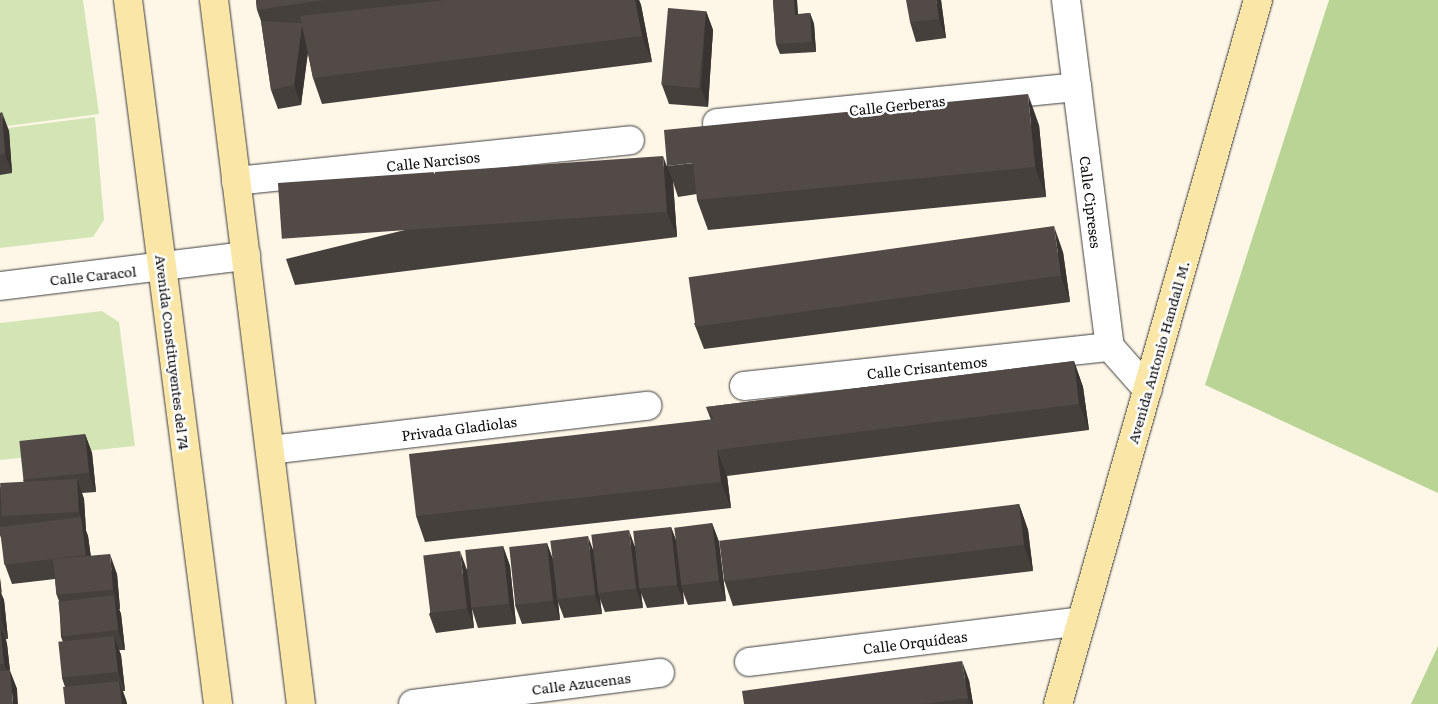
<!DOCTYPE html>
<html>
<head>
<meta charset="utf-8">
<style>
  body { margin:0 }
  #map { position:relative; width:1438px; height:704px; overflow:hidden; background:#fef7e8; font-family:Literata,serif }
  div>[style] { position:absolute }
  .green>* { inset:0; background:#d4e5b5 }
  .forest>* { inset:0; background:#b9d495 }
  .roads { filter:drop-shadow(0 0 1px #3d3d3d) drop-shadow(0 0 1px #3d3d3d) }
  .street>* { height:28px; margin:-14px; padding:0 14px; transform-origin:14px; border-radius:14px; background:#fff }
  .secondary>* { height:28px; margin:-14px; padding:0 14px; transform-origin:14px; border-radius:14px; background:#fae6a6 }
  .wall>* { inset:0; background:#46403d }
  .shaded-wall>* { inset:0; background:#393432 }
  .building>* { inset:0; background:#514a47; transform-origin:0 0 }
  span { translate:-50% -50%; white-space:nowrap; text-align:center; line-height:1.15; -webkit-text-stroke:5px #fff; paint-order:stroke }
  .street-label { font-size:14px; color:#0a0a0a }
</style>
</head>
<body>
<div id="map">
  <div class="green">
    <div style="clip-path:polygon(0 0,83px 0,99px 114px,0 127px)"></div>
    <div style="clip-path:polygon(95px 117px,104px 220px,93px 237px,0 248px,0 129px)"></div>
    <div style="clip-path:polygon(102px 311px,119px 322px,135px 446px,0 460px,0 323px)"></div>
  </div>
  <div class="forest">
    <div style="clip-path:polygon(1329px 0,1438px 0,1438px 493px,1205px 385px)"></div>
    <div style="clip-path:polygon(1438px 646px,1438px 704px,1411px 704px)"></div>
  </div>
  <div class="roads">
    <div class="street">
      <div style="left:1066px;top:0;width:350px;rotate:82.8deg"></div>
      <div style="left:1110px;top:347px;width:57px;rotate:48.5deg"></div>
      <div style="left:717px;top:123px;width:362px;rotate:-5.7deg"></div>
      <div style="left:236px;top:181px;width:396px;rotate:-5.9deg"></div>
      <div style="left:0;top:286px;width:248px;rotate:-7deg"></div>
      <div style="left:744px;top:386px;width:368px;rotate:-6.1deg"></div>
      <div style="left:270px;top:450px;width:380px;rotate:-6.7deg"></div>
      <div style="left:749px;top:662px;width:335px;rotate:-7deg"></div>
      <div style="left:413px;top:704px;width:249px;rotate:-7.2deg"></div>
    </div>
    <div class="secondary">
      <div style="left:128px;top:0;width:710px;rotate:82.71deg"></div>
      <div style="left:214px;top:0;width:709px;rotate:82.96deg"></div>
      <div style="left:1058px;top:704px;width:732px;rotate:-74.14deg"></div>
    </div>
  </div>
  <div class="wall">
    <div style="clip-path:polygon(256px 0,639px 0,641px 5px,652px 62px,322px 104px,313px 78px,308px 53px,301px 105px,278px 109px,271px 90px,261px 21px,257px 10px)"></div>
    <div style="clip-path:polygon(773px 0,797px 0,798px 14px,810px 13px,814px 24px,816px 52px,780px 54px,776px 44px)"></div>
    <div style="clip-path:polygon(941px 0,946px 38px,916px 42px,910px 22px)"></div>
    <div style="clip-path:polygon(706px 11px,713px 30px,708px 107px,669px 104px,662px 85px)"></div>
    <div style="clip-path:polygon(0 113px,9px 131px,12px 173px,0 175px)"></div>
    <div style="clip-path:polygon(1039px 125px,1046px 197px,708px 230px,697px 200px,697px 194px,678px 197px,673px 182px,677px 237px,295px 285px,286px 259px,667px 166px)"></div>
    <div style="clip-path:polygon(1063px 252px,1070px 302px,704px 349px,694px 323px)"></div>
    <div style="clip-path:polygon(1074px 361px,1083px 387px,1089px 430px,727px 476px,731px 508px,425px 542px,416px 516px,711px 420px,706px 407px)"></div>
    <div style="clip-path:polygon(85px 434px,92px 453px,96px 492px,82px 493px,84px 499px,86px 531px,88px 536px,91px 557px,117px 574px,120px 609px,119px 609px,121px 614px,125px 650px,119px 650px,121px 655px,125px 691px,123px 691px,126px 700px,127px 704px,65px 704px,65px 687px,62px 678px,63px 642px,61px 637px,59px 601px,57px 596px,55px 579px,12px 584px,5px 565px,2px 540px,0 535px,0 487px,25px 485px,23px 480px)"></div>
    <div style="clip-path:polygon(1019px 504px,1028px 530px,1033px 571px,733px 606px,724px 580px)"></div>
    <div style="clip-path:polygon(712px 523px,719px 542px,726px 601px,688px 605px,683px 592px,684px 604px,647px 608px,641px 593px,643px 608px,605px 612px,600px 599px,602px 614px,564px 618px,558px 602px,560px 620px,522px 624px,515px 605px,547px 543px,552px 558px,593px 549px,635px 546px,671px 527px,676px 540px)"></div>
    <div style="clip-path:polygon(503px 546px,510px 566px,516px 624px,478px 628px,472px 609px,474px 628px,436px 633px,429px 614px,467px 569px)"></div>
    <div style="clip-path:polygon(0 578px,1px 594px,4px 600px,8px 639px,6px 639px,7px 644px,10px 671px,17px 689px,0 704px)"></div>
    <div style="clip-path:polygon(969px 680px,973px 704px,744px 704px)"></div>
  </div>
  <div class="shaded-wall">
    <div style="clip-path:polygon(635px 0,639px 0,641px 5px,652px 62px,642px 36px)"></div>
    <div style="clip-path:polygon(794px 0,797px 0,798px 25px,795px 15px)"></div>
    <div style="clip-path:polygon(936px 0,941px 0,946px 38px,939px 19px)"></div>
    <div style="clip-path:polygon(706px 11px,713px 30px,708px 107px,701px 88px)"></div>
    <div style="clip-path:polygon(810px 13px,814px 24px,816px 52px,812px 42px)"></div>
    <div style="clip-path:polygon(302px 23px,309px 42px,301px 105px,294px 85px)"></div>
    <div style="clip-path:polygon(1028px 94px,1039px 125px,1046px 197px,1035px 167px)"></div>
    <div style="clip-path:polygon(2px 112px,9px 131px,12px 173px,5px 154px)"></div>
    <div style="clip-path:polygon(663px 156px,673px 182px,677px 237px,667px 212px)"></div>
    <div style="clip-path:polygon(1054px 226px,1063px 252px,1070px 302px,1061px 276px)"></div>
    <div style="clip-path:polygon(1074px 361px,1083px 387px,1089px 430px,1079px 404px)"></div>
    <div style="clip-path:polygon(85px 434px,92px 453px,96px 492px,89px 473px)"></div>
    <div style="clip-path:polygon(717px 450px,727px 476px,731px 508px,721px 482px)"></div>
    <div style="clip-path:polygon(77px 479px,84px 499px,86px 531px,79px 512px)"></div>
    <div style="clip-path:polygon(1019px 504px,1028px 530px,1033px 571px,1024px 545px)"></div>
    <div style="clip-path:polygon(81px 517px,88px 536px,93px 574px,86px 555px)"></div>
    <div style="clip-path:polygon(712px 523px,719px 542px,726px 601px,719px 581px)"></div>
    <div style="clip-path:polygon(671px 527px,678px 546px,681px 585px,683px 592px,684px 604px,677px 585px)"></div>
    <div style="clip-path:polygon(629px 530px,636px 550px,640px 589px,641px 593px,643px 608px,636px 589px)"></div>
    <div style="clip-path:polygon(588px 536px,595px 555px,598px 593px,600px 599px,602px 614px,595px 595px)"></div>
    <div style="clip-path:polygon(547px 543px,554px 562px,557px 599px,558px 602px,560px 620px,553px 601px)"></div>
    <div style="clip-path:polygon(503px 546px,510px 566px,516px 624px,509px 604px)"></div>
    <div style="clip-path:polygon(460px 551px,467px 570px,474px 628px,467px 609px)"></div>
    <div style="clip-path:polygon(110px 554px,117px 574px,120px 609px,113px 590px)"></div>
    <div style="clip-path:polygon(0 578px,2px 594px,0 589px)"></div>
    <div style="clip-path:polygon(0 590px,4px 600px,8px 639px,1px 620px)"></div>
    <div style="clip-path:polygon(114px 595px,121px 614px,125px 650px,118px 630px)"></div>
    <div style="clip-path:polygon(0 625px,7px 644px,10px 671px,17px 689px,18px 704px,13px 704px,11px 681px,4px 664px)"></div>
    <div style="clip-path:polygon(114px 636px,121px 655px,125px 691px,118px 672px)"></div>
    <div style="clip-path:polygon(962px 661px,969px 680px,973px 704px,970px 704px,968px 698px)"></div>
    <div style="clip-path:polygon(119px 681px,126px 700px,127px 704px,122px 704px)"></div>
  </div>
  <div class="building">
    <div style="clip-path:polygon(256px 0,324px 0,257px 10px)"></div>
    <div style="clip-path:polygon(446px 0,635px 0,642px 36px,313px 78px,300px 16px)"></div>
    <div style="clip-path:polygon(773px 0,794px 0,795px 15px,810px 13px,812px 42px,776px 44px)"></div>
    <div style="clip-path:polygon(906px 0,936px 0,939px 19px,910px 22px)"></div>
    <div style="left:668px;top:8px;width:38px;height:77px;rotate:5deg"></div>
    <div style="clip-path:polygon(261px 21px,301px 23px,302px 26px,294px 85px,271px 90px)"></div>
    <div style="clip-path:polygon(1028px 94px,1035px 167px,697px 200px,693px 163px,667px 166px,664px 130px)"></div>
    <div style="clip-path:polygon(2px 112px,5px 154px,0 155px,0 113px)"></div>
    <div style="left:663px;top:156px;width:56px;height:386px;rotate:86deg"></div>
    <div style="left:1054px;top:226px;width:50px;height:369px;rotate:82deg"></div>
    <div style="clip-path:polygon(1074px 361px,1079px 404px,717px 450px,721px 482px,416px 516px,409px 454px,714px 419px,706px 407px)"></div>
    <div style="left:85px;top:434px;width:39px;height:66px;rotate:84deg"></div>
    <div style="left:77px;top:479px;width:33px;height:77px;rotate:87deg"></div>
    <div style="left:1019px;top:504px;width:41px;height:302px;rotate:83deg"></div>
    <div style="left:81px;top:517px;width:38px;height:82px;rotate:83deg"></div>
    <div style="left:712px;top:523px;width:58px;height:38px;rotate:83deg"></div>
    <div style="left:671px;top:527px;width:58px;height:38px;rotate:84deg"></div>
    <div style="left:629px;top:530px;width:59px;height:38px;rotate:83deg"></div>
    <div style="left:588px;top:536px;width:59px;height:38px;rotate:83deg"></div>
    <div style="left:547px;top:543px;width:58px;height:38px;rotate:84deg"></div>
    <div style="left:503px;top:546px;width:58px;height:38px;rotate:84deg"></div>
    <div style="left:460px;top:551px;width:58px;height:37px;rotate:83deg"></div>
    <div style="left:110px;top:554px;width:36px;height:57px;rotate:85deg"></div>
    <div style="left:114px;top:595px;width:35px;height:56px;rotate:83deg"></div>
    <div style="clip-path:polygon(0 625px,4px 664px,0 664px)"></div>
    <div style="left:114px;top:636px;width:36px;height:56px;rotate:84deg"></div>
    <div style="clip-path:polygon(962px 661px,968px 698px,925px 704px,744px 704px,742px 691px)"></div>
    <div style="clip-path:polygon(10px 670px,13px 704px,0 704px,0 671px)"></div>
    <div style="clip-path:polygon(119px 681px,122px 704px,65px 704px,63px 687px)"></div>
  </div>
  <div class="street-label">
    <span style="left:897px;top:105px;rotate:-6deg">Calle Gerberas</span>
    <span style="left:433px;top:161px;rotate:-6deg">Calle Narcisos</span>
    <span style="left:1091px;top:202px;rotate:83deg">Calle Cipreses</span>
    <span style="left:93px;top:275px;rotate:-6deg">Calle Caracol</span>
    <span style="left:173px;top:352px;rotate:83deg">Avenida Constituyentes del 74</span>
    <span style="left:1158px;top:352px;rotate:-74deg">Avenida Antonio Handall M.</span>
    <span style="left:927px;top:367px;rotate:-6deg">Calle Crisantemos</span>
    <span style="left:459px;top:428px;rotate:-7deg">Privada Gladiolas</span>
    <span style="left:915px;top:642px;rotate:-7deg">Calle Orquídeas</span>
    <span style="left:581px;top:683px;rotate:-7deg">Calle Azucenas</span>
  </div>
</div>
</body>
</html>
